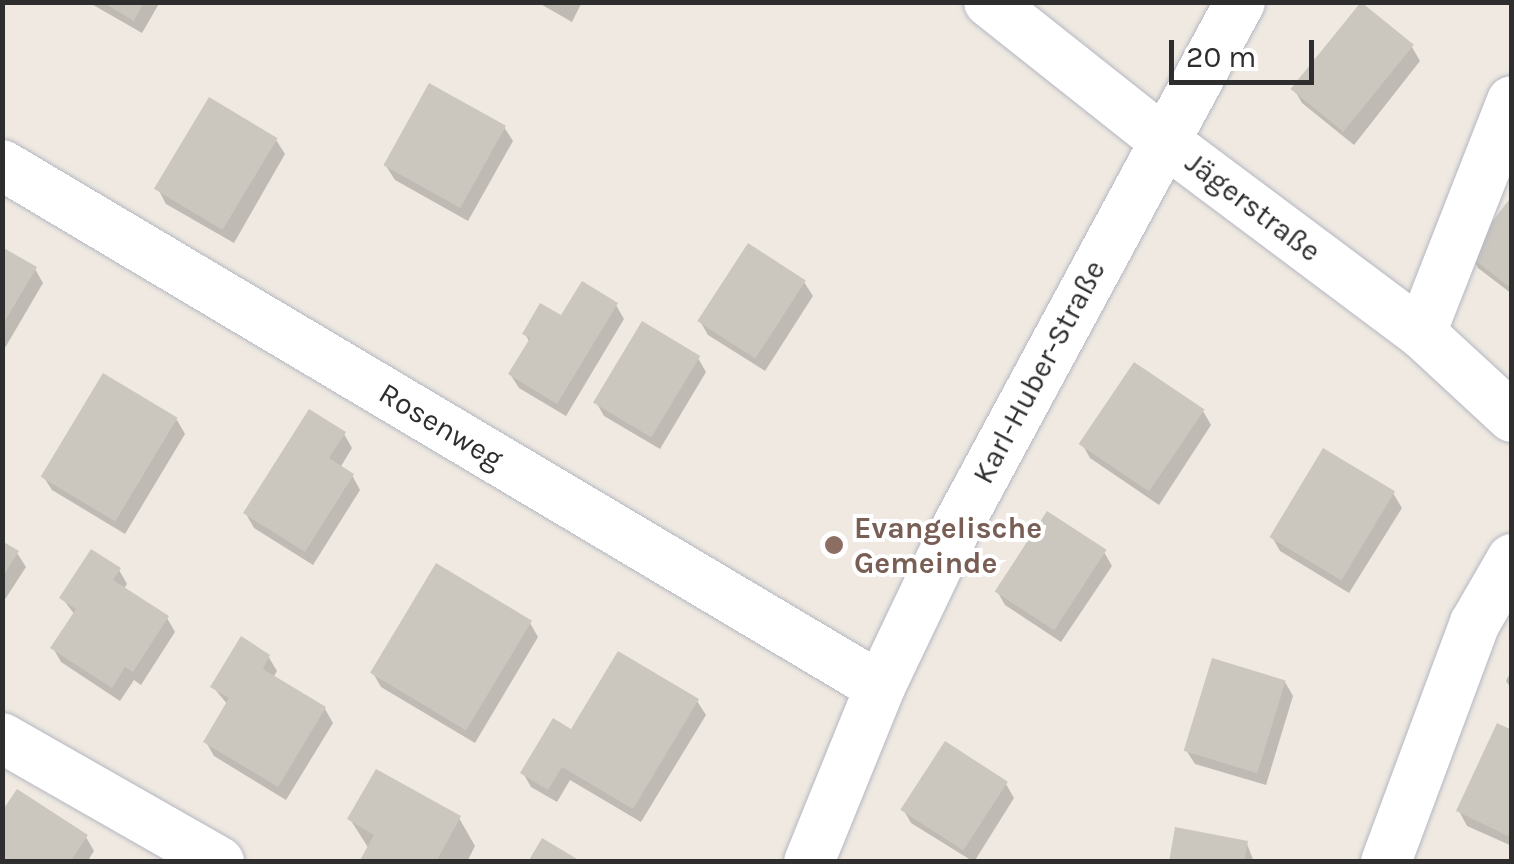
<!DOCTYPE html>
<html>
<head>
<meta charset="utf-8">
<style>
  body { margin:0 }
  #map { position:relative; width:1514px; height:864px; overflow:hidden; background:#efe9e1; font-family:Karla,sans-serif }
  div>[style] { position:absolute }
  .shadow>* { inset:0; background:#0003 }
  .building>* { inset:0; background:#cbc7bf; transform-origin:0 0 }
  .roads { filter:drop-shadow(0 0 2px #b4b7c1) drop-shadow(0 0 2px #b4b7c1) }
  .minor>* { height:50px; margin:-25px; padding:0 25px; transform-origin:25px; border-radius:25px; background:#fff }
  .dots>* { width:28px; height:28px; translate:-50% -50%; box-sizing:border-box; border:5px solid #fff; border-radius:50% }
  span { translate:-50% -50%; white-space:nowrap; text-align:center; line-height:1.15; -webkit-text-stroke:8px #fff; paint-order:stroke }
  .street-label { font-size:30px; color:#2e2e2e }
  .education-label { font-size:30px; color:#785e54; font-weight:700 }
  .left { translate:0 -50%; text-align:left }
  .frame { position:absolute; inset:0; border:5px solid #2e2e2e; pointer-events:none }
  .scale { position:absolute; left:1169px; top:40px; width:145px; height:45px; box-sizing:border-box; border:5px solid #2e2e2e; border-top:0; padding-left:12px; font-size:30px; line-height:35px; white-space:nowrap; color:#2e2e2e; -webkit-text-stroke:8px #fff; paint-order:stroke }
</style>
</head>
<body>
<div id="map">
  <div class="shadow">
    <div style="clip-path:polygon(88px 2px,160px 2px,142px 33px)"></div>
    <div style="clip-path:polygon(537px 2px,582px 2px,572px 22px)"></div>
    <div style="clip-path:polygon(1412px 47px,1420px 61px,1354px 145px,1302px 103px,1294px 89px)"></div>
    <div style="clip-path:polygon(504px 127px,513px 141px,468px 221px,395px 180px,386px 166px)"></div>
    <div style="clip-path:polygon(276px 140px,285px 154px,234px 243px,166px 204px,158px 189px)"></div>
    <div style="clip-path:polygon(1512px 200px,1512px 294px,1478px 268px,1470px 254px)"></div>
    <div style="clip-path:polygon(2px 250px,35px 269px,43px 283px,2px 353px)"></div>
    <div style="clip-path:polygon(804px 282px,813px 296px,765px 371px,708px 335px,700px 321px)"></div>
    <div style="clip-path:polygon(616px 305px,624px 319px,566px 416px,519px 388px,510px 374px,530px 343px,525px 334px)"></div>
    <div style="clip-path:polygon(698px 358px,706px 372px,660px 449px,604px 416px,596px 402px)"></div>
    <div style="clip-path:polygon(1203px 411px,1211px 425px,1159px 505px,1090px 458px,1082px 444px)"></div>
    <div style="clip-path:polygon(177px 420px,185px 434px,125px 534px,52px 490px,43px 476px)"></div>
    <div style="clip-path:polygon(344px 434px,352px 448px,340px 468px,352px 475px,360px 490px,313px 565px,254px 528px,246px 514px)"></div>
    <div style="clip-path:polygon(1393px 493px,1402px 508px,1349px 593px,1280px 551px,1272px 537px)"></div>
    <div style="clip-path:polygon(2px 544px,17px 553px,26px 567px,2px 604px)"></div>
    <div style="clip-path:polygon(1104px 552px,1112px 566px,1061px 642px,1005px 605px,997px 591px)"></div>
    <div style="clip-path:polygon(119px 570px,127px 584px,123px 590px,167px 618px,175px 632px,141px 685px,134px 680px,120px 701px,61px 662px,53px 648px,75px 615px,62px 598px)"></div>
    <div style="clip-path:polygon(530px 623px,538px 637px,475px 743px,381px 687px,373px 673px)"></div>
    <div style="clip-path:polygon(268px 656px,277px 671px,273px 678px,325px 709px,333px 723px,286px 800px,214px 756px,206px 742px,228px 705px,213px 687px)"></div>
    <div style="clip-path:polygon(1512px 669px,1512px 690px,1506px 681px)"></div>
    <div style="clip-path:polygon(1285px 682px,1293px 696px,1266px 785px,1195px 764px,1186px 750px)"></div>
    <div style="clip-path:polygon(697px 701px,706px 715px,641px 822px,570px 780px,557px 802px,531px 787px,523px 773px,572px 733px)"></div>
    <div style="clip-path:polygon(1512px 733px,1512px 846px,1467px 826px,1459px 811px)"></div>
    <div style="clip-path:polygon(1006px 784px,1014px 798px,974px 862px,911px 823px,903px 809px)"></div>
    <div style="clip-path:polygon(459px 818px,475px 846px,467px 862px,362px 862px,369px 849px,350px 819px)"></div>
    <div style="clip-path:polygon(86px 837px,94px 851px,87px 862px,2px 862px)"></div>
    <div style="clip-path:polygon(1247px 844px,1254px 862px,1171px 862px)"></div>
  </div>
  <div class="building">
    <div style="clip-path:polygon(102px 2px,144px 2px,134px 21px)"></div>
    <div style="left:1361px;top:2px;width:68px;height:112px;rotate:39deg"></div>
    <div style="left:429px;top:83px;width:88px;height:94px;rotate:29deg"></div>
    <div style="left:209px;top:97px;width:80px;height:107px;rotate:31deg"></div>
    <div style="clip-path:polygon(1512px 196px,1512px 289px,1467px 254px)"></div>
    <div style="left:748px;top:243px;width:69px;height:93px;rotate:33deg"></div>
    <div style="clip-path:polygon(2px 247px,37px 267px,2px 326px)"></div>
    <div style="clip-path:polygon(582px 281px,618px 303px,557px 404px,508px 374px,530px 338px,522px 334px,540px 303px,561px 315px)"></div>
    <div style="left:642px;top:321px;width:68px;height:95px;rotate:31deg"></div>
    <div style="left:1134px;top:362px;width:85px;height:99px;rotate:34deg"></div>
    <div style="left:103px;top:373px;width:87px;height:121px;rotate:31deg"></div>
    <div style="clip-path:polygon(309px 409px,346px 432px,329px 458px,354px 474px,305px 552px,243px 513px)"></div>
    <div style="left:1323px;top:448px;width:84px;height:104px;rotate:31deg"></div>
    <div style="left:1047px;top:511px;width:71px;height:96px;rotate:33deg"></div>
    <div style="clip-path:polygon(2px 541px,19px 551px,2px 578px)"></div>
    <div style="clip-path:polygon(91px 549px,121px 568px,113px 580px,169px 616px,133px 672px,125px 667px,112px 688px,50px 648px,76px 609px,59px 598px)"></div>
    <div style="left:436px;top:563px;width:112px;height:128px;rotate:31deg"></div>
    <div style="clip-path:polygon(241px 636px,270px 655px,263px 669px,326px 707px,278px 787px,203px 742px,229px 698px,210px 687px)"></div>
    <div style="clip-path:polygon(618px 651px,699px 699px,633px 809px,562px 767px,548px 790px,520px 773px,553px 718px,571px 729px)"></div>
    <div style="left:1212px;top:658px;width:77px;height:97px;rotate:17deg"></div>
    <div style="clip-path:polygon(1497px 723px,1512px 730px,1512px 838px,1456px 811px)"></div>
    <div style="left:945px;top:741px;width:75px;height:82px;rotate:33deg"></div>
    <div style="clip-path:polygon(376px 769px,461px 816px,436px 862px,359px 862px,374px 835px,347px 819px)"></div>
    <div style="clip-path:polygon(17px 789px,88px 835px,70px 862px,2px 862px,2px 811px)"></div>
    <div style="clip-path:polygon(1175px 827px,1248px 841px,1244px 862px,1169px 862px)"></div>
    <div style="clip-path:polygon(542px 838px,582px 862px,528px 862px)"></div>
  </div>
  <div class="roads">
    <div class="minor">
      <div style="left:989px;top:2px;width:222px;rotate:38.4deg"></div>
      <div style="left:1163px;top:140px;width:322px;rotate:36.8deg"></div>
      <div style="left:1421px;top:333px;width:124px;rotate:42.7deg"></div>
      <div style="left:2px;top:165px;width:1021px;rotate:30.73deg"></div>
      <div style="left:1421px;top:333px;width:249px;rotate:-68.6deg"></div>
      <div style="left:2px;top:738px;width:250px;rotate:29.7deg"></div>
      <div style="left:809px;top:862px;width:189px;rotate:-67.9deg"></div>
      <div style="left:880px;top:687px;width:167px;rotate:-64.5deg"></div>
      <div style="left:952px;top:536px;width:607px;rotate:-61.66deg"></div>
      <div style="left:1386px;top:862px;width:255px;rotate:-69.6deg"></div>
      <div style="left:1475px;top:623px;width:74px;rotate:-60deg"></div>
    </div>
  </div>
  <div class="dots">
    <div style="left:834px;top:545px;background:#8d6e63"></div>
  </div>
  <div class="street-label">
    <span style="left:1253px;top:207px;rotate:37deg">Jägerstraße</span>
    <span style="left:1039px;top:372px;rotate:-62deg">Karl-Huber-Straße</span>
    <span style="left:441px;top:426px;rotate:31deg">Rosenweg</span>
  </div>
  <div class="education-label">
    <span class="left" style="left:854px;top:545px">Evangelische<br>Gemeinde</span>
  </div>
  <div class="frame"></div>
  <div class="scale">20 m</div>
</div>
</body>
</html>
